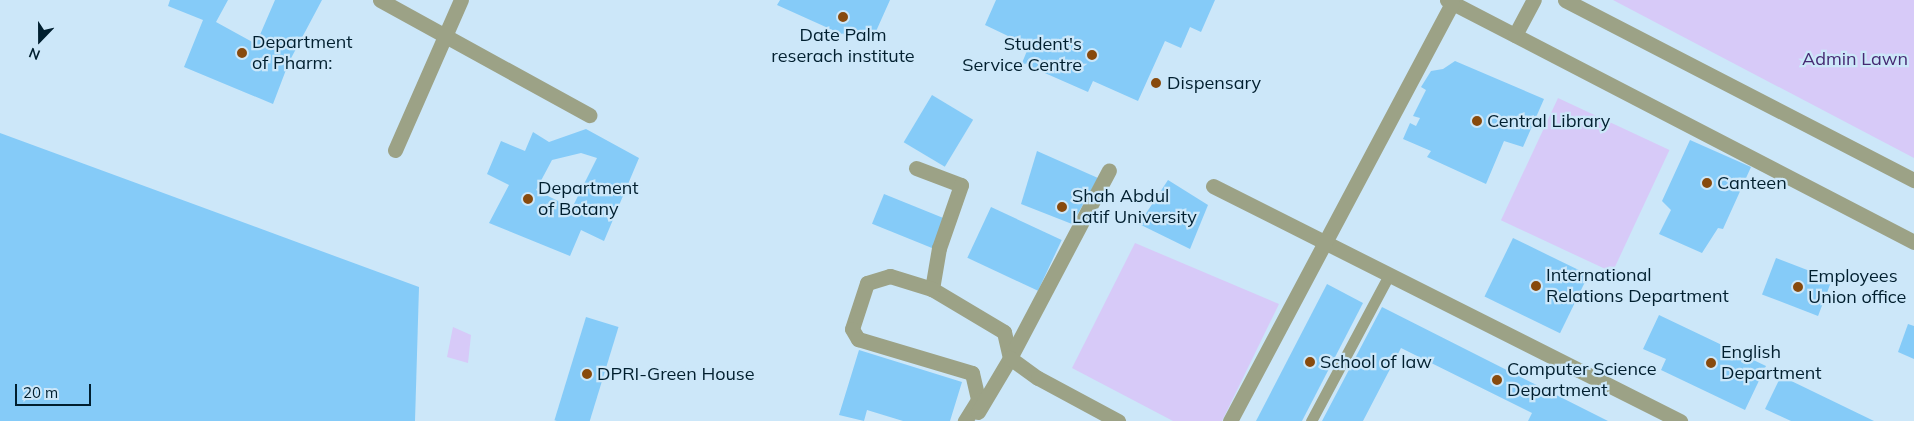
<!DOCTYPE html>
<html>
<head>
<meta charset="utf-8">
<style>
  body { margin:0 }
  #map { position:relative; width:1914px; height:421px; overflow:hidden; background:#cce7f9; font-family:Mulish,sans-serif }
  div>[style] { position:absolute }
  .green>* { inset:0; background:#d7caf8; transform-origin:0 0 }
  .building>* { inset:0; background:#85cbf8; transform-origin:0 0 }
  .service>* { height:11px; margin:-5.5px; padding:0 5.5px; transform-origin:5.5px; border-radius:5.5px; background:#9ca286 }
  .minor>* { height:15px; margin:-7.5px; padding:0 7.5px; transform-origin:7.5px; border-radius:7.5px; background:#9ca286 }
  .dots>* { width:14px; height:14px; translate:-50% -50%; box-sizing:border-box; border:2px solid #cce7f9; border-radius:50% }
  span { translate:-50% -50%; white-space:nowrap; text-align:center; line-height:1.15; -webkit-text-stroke:4.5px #cce7f9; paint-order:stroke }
  .poi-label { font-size:18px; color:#011f2f }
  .left { translate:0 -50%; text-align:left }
  .right { translate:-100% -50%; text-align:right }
  .park-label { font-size:18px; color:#452972 }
  .north { position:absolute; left:15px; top:15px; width:50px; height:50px; -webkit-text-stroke:4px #cce7f9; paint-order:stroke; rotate:202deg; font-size:14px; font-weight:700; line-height:20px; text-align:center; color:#011f2f }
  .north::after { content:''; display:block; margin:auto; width:18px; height:22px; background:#011f2f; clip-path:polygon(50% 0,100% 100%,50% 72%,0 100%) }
  .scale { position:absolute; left:15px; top:384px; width:76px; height:22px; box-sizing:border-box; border:2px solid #011f2f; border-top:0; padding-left:6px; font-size:15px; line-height:18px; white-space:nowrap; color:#011f2f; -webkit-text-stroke:4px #cce7f9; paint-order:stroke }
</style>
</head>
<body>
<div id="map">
  <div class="green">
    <div style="clip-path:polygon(1613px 0,1914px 0,1914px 158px)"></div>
    <div style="left:1558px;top:98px;width:123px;height:135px;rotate:25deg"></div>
    <div style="clip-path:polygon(1135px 243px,1279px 304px,1222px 421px,1173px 421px,1072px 368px)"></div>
    <div style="clip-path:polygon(453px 327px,471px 335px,468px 363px,447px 357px)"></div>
  </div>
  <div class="building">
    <div style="clip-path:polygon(170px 0,228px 0,216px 22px,256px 44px,275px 0,322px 0,289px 62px,273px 104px,184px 67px,203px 20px,168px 6px)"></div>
    <div style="clip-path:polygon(780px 0,890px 0,873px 38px,852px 28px,848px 37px,777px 5px)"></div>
    <div style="clip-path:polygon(996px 0,1215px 0,1201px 32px,1190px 27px,1181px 48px,1165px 41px,1138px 101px,1093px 81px,1088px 92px,1022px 63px,1029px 46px,985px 25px)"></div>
    <div style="clip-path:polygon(1455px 61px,1544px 99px,1523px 147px,1504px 141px,1486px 184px,1427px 157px,1431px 151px,1403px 139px,1410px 123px,1416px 126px,1420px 118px,1413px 116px,1426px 90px,1421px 87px,1431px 71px,1443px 69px)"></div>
    <div style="left:932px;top:95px;width:48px;height:55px;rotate:31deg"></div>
    <div style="clip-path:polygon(evenodd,586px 129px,639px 158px,604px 241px,581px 230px,570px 256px,489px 223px,509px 185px,487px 174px,501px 141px,525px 151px,533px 132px,549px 142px,586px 129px,581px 153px,597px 158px,572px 208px,536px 190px,552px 160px,581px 153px)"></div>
    <div style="clip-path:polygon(0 133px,419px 287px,415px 421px,0 421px)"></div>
    <div style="clip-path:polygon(1690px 140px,1751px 167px,1723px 229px,1718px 228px,1702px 253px,1659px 234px,1671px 210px,1662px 201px)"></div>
    <div style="clip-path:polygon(1037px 151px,1098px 178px,1072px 224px,1021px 204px)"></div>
    <div style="clip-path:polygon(1168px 180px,1208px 205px,1190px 249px,1139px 224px)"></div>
    <div style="left:884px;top:194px;width:68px;height:32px;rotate:22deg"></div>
    <div style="left:991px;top:207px;width:78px;height:56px;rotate:25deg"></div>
    <div style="left:1513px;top:238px;width:84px;height:65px;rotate:26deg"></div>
    <div style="left:1776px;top:258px;width:60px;height:39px;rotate:21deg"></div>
    <div style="clip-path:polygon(1327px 284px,1363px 303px,1302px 421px,1256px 421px)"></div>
    <div style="clip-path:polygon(1382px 307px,1608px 421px,1528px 421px,1532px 413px,1401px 348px,1363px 421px,1322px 421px)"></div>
    <div style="clip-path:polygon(1659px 315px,1766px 366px,1745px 410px,1661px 370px,1666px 359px,1643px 349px)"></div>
    <div style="left:586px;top:317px;width:34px;height:108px;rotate:17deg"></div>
    <div style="clip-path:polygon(1908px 324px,1914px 326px,1914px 359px,1898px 352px)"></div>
    <div style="clip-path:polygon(859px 350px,962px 382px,950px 421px,903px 421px,867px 410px,864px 421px,839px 415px)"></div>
    <div style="clip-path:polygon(1781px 376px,1874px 421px,1791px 421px,1765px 409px)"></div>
  </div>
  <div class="service">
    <div style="left:1311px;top:421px;width:166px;rotate:-61.9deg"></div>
  </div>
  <div class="minor">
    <div style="left:380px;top:0;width:239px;rotate:28.8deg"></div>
    <div style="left:1447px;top:0;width:526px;rotate:27.39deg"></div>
    <div style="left:1565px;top:0;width:393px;rotate:27.3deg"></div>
    <div style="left:1515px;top:35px;width:40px;rotate:-62deg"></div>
    <div style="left:395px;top:150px;width:164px;rotate:-66.3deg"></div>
    <div style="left:916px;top:168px;width:48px;rotate:20.7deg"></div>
    <div style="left:961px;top:185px;width:67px;rotate:109.2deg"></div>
    <div style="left:939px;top:248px;width:42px;rotate:99.7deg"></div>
    <div style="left:932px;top:289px;width:84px;rotate:30.8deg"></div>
    <div style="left:1004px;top:332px;width:27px;rotate:77deg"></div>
    <div style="left:1213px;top:186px;width:523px;rotate:26.71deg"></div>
    <div style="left:932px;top:289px;width:44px;rotate:-162.8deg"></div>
    <div style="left:890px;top:276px;width:24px;rotate:163deg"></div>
    <div style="left:867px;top:283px;width:48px;rotate:108.1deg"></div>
    <div style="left:852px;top:329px;width:12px;rotate:59deg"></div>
    <div style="left:858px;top:339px;width:119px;rotate:16.6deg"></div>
    <div style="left:972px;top:373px;width:28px;rotate:77deg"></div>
    <div style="left:978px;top:400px;width:25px;rotate:122deg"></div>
    <div style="left:1010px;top:358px;width:212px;rotate:-62.2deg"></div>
    <div style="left:978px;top:412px;width:63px;rotate:-59.3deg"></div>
    <div style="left:1010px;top:358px;width:34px;rotate:36deg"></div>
    <div style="left:1038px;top:378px;width:91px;rotate:28.3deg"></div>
    <div style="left:1230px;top:421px;width:473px;rotate:-62deg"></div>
  </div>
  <div class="dots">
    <div style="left:843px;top:17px;background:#884a0d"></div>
    <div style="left:242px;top:53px;background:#884a0d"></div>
    <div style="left:1092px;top:55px;background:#884a0d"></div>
    <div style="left:1156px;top:83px;background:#884a0d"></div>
    <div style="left:1477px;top:121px;background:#884a0d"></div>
    <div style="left:1707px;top:183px;background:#884a0d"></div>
    <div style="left:528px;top:199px;background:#884a0d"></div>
    <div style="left:1062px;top:207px;background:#884a0d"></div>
    <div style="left:1536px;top:286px;background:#884a0d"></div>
    <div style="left:1798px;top:287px;background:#884a0d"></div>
    <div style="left:1310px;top:362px;background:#884a0d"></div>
    <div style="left:1711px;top:363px;background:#884a0d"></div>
    <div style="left:587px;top:374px;background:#884a0d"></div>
    <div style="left:1497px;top:380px;background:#884a0d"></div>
  </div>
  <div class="poi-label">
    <span style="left:843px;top:46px">Date Palm<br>reserach institute</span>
    <span class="left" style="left:252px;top:53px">Department<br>of Pharm:</span>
    <span class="right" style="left:1082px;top:55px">Student's<br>Service Centre</span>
    <span class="left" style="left:1167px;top:83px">Dispensary</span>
    <span class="left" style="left:1487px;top:121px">Central Library</span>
    <span class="left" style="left:1717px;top:183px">Canteen</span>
    <span class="left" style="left:538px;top:199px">Department<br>of Botany</span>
    <span class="left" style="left:1072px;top:207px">Shah Abdul<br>Latif University</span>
    <span class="left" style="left:1546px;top:286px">International<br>Relations Department</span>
    <span class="left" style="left:1808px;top:287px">Employees<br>Union office</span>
    <span class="left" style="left:1721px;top:363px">English<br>Department</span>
    <span class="left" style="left:1320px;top:362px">School of law</span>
    <span class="left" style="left:1507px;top:380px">Computer Science<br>Department</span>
    <span class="left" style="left:597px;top:374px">DPRI-Green House</span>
  </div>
  <div class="park-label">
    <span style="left:1855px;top:59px">Admin Lawn</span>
  </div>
  <div class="north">N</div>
  <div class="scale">20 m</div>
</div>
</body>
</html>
